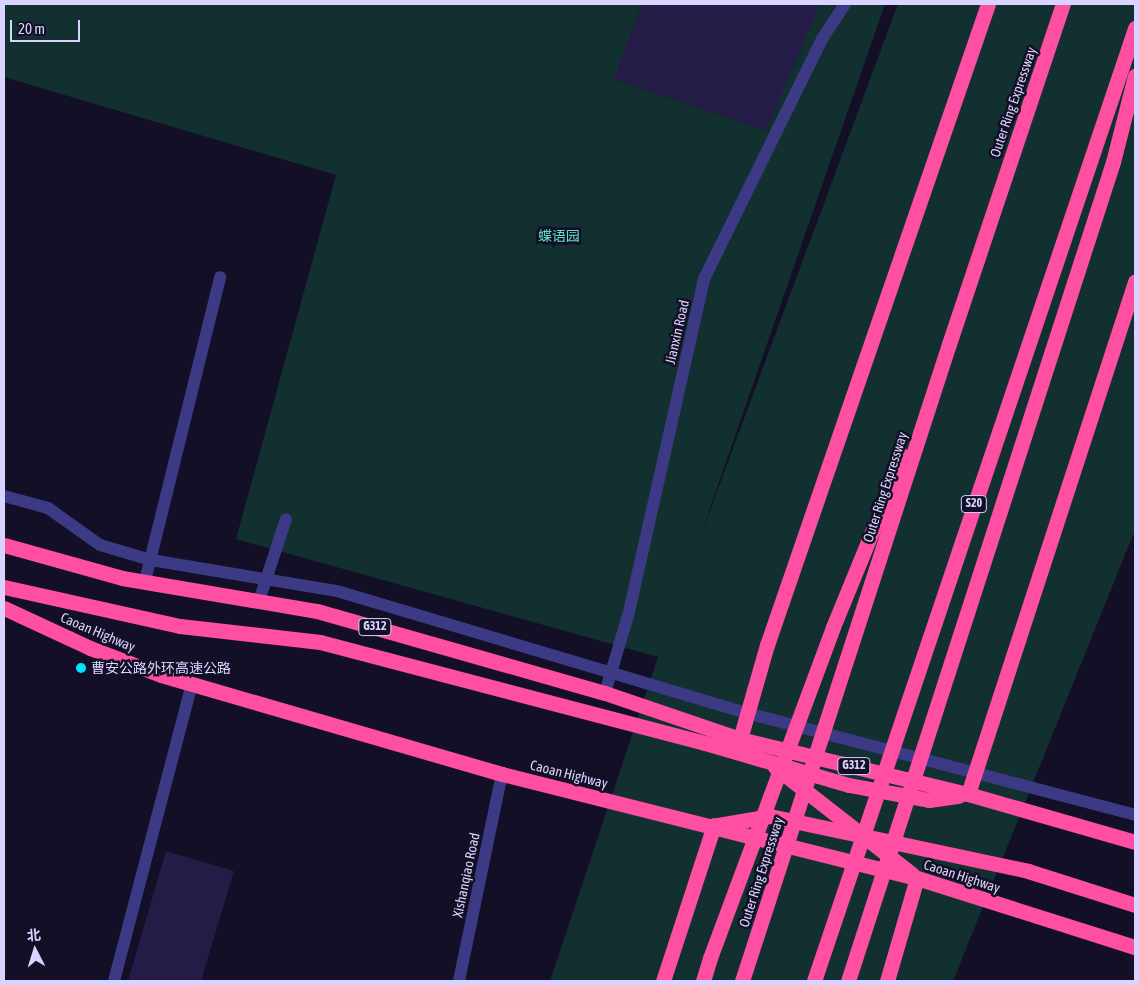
<!DOCTYPE html>
<html>
<head>
<meta charset="utf-8">
<style>
  body { margin:0 }
  #map { position:relative; width:1139px; height:985px; overflow:hidden; background:#130f26; font-family:"Asap Condensed","Noto Sans SC",sans-serif }
  div>[style] { position:absolute }
  .green>* { inset:0; background:#12302f }
  .building>* { inset:0; background:#241b47 }
  .minor>* { height:12px; margin:-6px; padding:0 6px; transform-origin:6px; border-radius:6px; background:#3d3a85 }
  .highway>* { height:15px; margin:-7.5px; padding:0 7.5px; transform-origin:7.5px; border-radius:7.5px; background:#ff4fa3 }
  .highway-bridge>* { height:15px; margin:-7.5px; padding:0 7.5px; transform-origin:7.5px; border-radius:7.5px; background:#ff4fa3 }
  .dots>* { width:14px; height:14px; translate:-50% -50%; box-sizing:border-box; border:2px solid #130f26; border-radius:50% }
  span { translate:-50% -50%; white-space:nowrap; text-align:center; line-height:1.15; -webkit-text-stroke:5px #130f26; paint-order:stroke }
  .shield-label span { padding:1px 4px; background:#130f26; border:1px solid; border-radius:4px; -webkit-text-stroke-width:0 }
  .shield-label { font-size:12px; color:#d9d4ff; font-weight:700 }
  .street-label { font-size:14px; color:#d9d4ff }
  .park-label { font-size:14px; color:#5fe0c0 }
  .poi-label { font-size:14px; color:#d9d4ff }
  .left { translate:0 -50%; text-align:left }
  .frame { position:absolute; inset:0; border:5px solid #d9d4ff; pointer-events:none }
  .north { position:absolute; left:10px; top:925px; width:50px; height:50px; -webkit-text-stroke:4px #130f26; paint-order:stroke; rotate:355deg; font-size:14px; font-weight:700; line-height:20px; text-align:center; color:#d9d4ff }
  .north::after { content:''; display:block; margin:auto; width:18px; height:22px; background:#d9d4ff; clip-path:polygon(50% 0,100% 100%,50% 72%,0 100%) }
  .scale { position:absolute; left:10px; top:20px; width:70px; height:22px; box-sizing:border-box; border:2px solid #d9d4ff; border-top:0; padding-left:6px; font-size:15px; line-height:18px; white-space:nowrap; color:#d9d4ff; -webkit-text-stroke:4px #130f26; paint-order:stroke }
</style>
</head>
<body>
<div id="map">
  <div class="green">
    <div style="clip-path:polygon(4px 4px,885px 4px,699px 540px,898px 4px,1135px 4px,1135px 530px,953px 981px,550px 981px,658px 657px,236px 539px,336px 175px,4px 77px)"></div>
  </div>
  <div class="building">
    <div style="clip-path:polygon(642px 4px,820px 4px,766px 131px,614px 79px)"></div>
    <div style="clip-path:polygon(166px 851px,234px 871px,201px 981px,128px 981px)"></div>
  </div>
  <div class="minor">
    <div style="left:4px;top:496px;width:46px;rotate:15.3deg"></div>
    <div style="left:48px;top:508px;width:64px;rotate:35.4deg"></div>
    <div style="left:100px;top:545px;width:53px;rotate:16.4deg"></div>
    <div style="left:151px;top:560px;width:189px;rotate:9.5deg"></div>
    <div style="left:337px;top:591px;width:428px;rotate:16.6deg"></div>
    <div style="left:747px;top:713px;width:401px;rotate:14.7deg"></div>
    <div style="left:145px;top:581px;width:313px;rotate:-76.1deg"></div>
    <div style="left:259px;top:601px;width:86px;rotate:-71.8deg"></div>
    <div style="left:605px;top:693px;width:84px;rotate:-73.5deg"></div>
    <div style="left:629px;top:612px;width:341px;rotate:-77.3deg"></div>
    <div style="left:704px;top:279px;width:267px;rotate:-63.8deg"></div>
    <div style="left:822px;top:39px;width:42px;rotate:-56.7deg"></div>
    <div style="left:114px;top:981px;width:307px;rotate:-75.3deg"></div>
    <div style="left:459px;top:981px;width:211px;rotate:-78.3deg"></div>
  </div>
  <div class="highway">
    <div style="left:1113px;top:162px;width:89px;rotate:-75.7deg"></div>
    <div style="left:949px;top:344px;width:359px;rotate:-71.5deg"></div>
    <div style="left:4px;top:545px;width:123px;rotate:15.6deg"></div>
    <div style="left:122px;top:578px;width:198px;rotate:9.6deg"></div>
    <div style="left:317px;top:611px;width:299px;rotate:15.9deg"></div>
    <div style="left:605px;top:693px;width:143px;rotate:18.8deg"></div>
    <div style="left:740px;top:739px;width:235px;rotate:13.6deg"></div>
    <div style="left:968px;top:794px;width:174px;rotate:16deg"></div>
    <div style="left:4px;top:587px;width:180px;rotate:12.5deg"></div>
    <div style="left:180px;top:626px;width:141px;rotate:6.5deg"></div>
    <div style="left:320px;top:642px;width:398px;rotate:14.7deg"></div>
    <div style="left:705px;top:743px;width:150px;rotate:16.3deg"></div>
    <div style="left:849px;top:785px;width:81px;rotate:10.6deg"></div>
    <div style="left:929px;top:800px;width:30px;rotate:-8deg"></div>
    <div style="left:4px;top:608px;width:95px;rotate:24.9deg"></div>
    <div style="left:90px;top:648px;width:76px;rotate:20.8deg"></div>
    <div style="left:161px;top:675px;width:355px;rotate:16.2deg"></div>
    <div style="left:502px;top:774px;width:428px;rotate:14.1deg"></div>
    <div style="left:917px;top:878px;width:229px;rotate:17.6deg"></div>
    <div style="left:740px;top:739px;width:98px;rotate:-74deg"></div>
    <div style="left:767px;top:645px;width:678px;rotate:-70.98deg"></div>
    <div style="left:775px;top:767px;width:174px;rotate:38deg"></div>
    <div style="left:968px;top:794px;width:539px;rotate:-71.94deg"></div>
    <div style="left:718px;top:825px;width:53px;rotate:-9.8deg"></div>
    <div style="left:770px;top:816px;width:264px;rotate:12deg"></div>
    <div style="left:1028px;top:871px;width:112px;rotate:17.6deg"></div>
    <div style="left:663px;top:981px;width:164px;rotate:-71.9deg"></div>
    <div style="left:703px;top:981px;width:24px;rotate:-73deg"></div>
    <div style="left:887px;top:981px;width:107px;rotate:-73.8deg"></div>
  </div>
  <div class="highway-bridge">
    <div style="left:710px;top:958px;width:353px;rotate:-69.6deg"></div>
    <div style="left:833px;top:627px;width:185px;rotate:-67.7deg"></div>
    <div style="left:742px;top:981px;width:670px;rotate:-72deg"></div>
    <div style="left:814px;top:981px;width:1006px;rotate:-71.38deg"></div>
    <div style="left:848px;top:981px;width:861px;rotate:-72.07deg"></div>
  </div>
  <div class="dots">
    <div style="left:81px;top:668px;background:#00e5ff"></div>
  </div>
  <div class="shield-label">
    <span style="left:974px;top:504px">S20</span>
    <span style="left:375px;top:627px">G312</span>
    <span style="left:854px;top:766px">G312</span>
  </div>
  <div class="street-label">
    <span style="left:1013px;top:102px;rotate:-71deg">Outer Ring Expressway</span>
    <span style="left:677px;top:332px;rotate:-77deg">Jianxin Road</span>
    <span style="left:885px;top:487px;rotate:-72deg">Outer Ring Expressway</span>
    <span style="left:98px;top:632px;rotate:23deg">Caoan Highway</span>
    <span style="left:569px;top:774px;rotate:14deg">Caoan Highway</span>
    <span style="left:761px;top:872px;rotate:-72deg">Outer Ring Expressway</span>
    <span style="left:466px;top:875px;rotate:-78deg">Xishanqiao Road</span>
    <span style="left:962px;top:876px;rotate:18deg">Caoan Highway</span>
  </div>
  <div class="park-label">
    <span style="left:559px;top:236px">蝶语园</span>
  </div>
  <div class="poi-label">
    <span class="left" style="left:91px;top:668px">曹安公路外环高速公路</span>
  </div>
  <div class="frame"></div>
  <div class="north">北</div>
  <div class="scale">20 m</div>
</div>
</body>
</html>
